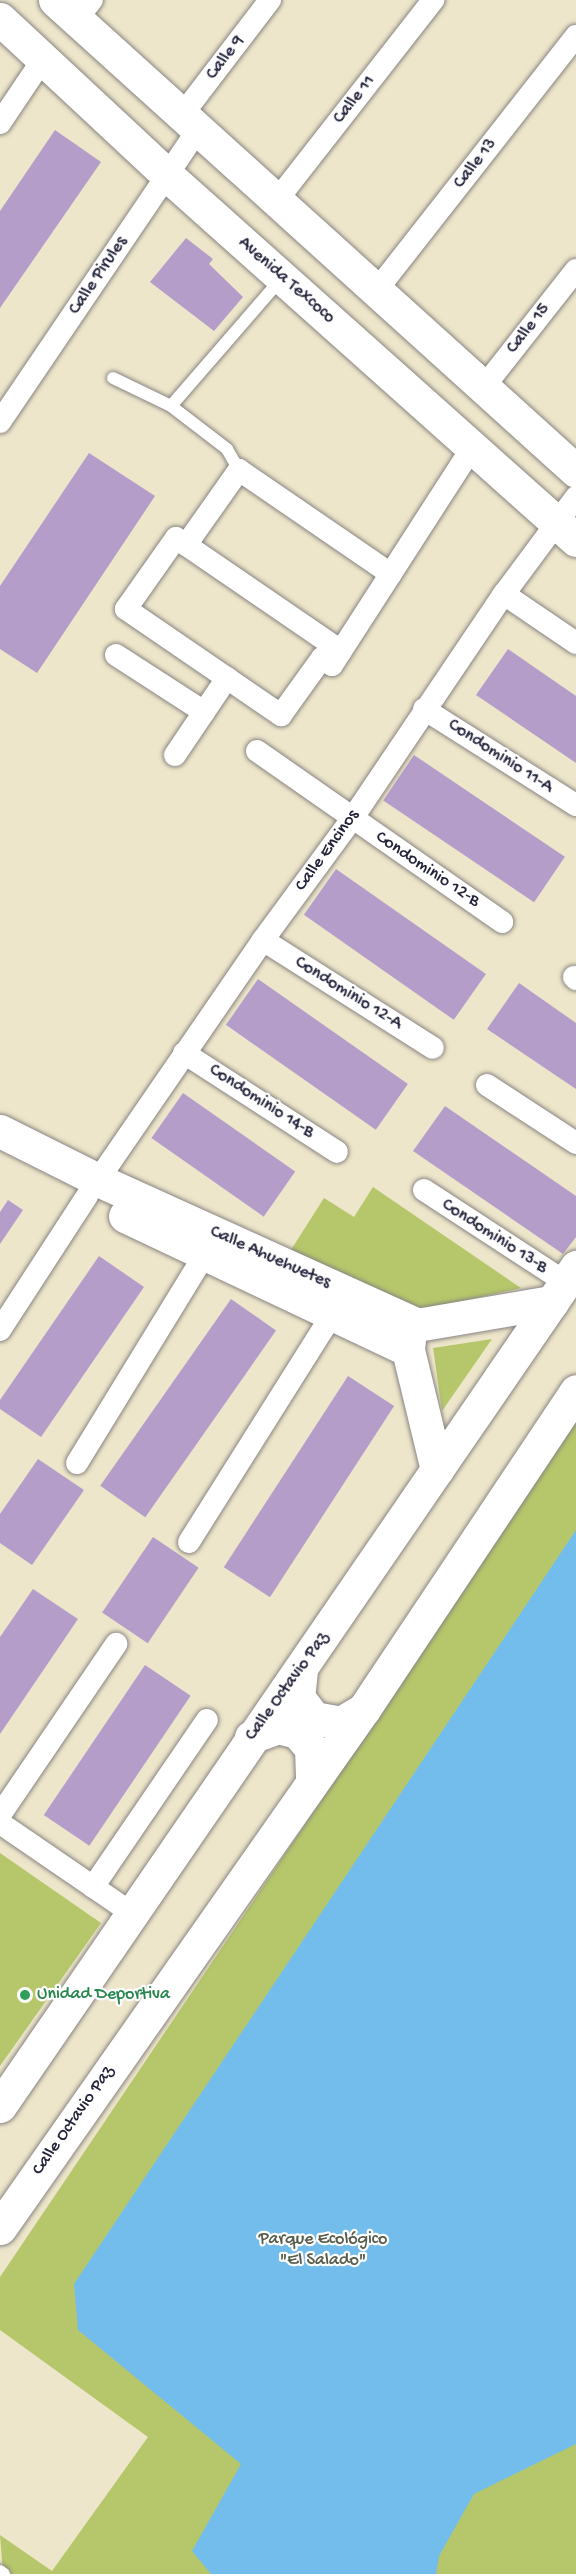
<!DOCTYPE html>
<html>
<head>
<meta charset="utf-8">
<style>
  body { margin:0 }
  #map { position:relative; width:576px; height:2574px; overflow:hidden; background:#eee6ca; font-family:"Gochi Hand",sans-serif }
  div>[style] { position:absolute }
  .green>* { inset:0; background:#b5c76a }
  .water>* { inset:0; background:#73bdec }
  .building>* { inset:0; background:#b59dca; transform-origin:0 0 }
  .roads { filter:drop-shadow(0 0 2px #888482) drop-shadow(0 0 2px #888482) }
  .lane>* { height:12px; margin:-6px; padding:0 6px; transform-origin:6px; border-radius:6px; background:#fff }
  .street>* { height:22px; margin:-11px; padding:0 11px; transform-origin:11px; border-radius:11px; background:#fff }
  .secondary>* { height:33px; margin:-16.5px; padding:0 16.5px; transform-origin:16.5px; border-radius:16.5px; background:#fff }
  .dots>* { width:16px; height:16px; translate:-50% -50%; box-sizing:border-box; border:3px solid #fff; border-radius:50% }
  span { translate:-50% -50%; white-space:nowrap; text-align:center; line-height:1.15; -webkit-text-stroke:4.5px #fff; paint-order:stroke }
  .street-label { font-size:18px; color:#22223b }
  .leisure-label { font-size:18px; color:#27864d }
  .left { translate:0 -50%; text-align:left }
  .park-label { font-size:18px; color:#555c4b }
</style>
</head>
<body>
<div id="map">
  <div class="green">
    <div style="clip-path:polygon(373px 1187px,521px 1288px,408px 1313px,287px 1256px,324px 1198px,354px 1217px)"></div>
    <div style="clip-path:polygon(492px 1339px,442px 1411px,433px 1348px)"></div>
    <div style="clip-path:polygon(576px 1422px,576px 2574px,3px 2574px,0 2535px,52px 2571px,148px 2437px,0 2330px,0 2277px)"></div>
    <div style="clip-path:polygon(0 1853px,101px 1923px,0 2066px)"></div>
  </div>
  <div class="water">
    <div style="clip-path:polygon(576px 1530px,576px 2444px,474px 2494px,439px 2556px,436px 2574px,211px 2574px,192px 2551px,241px 2464px,78px 2330px,74px 2284px)"></div>
  </div>
  <div class="building">
    <div style="clip-path:polygon(55px 130px,101px 162px,0 308px,0 211px)"></div>
    <div style="clip-path:polygon(186px 238px,213px 259px,209px 264px,243px 297px,214px 331px,150px 282px)"></div>
    <div style="clip-path:polygon(89px 453px,155px 496px,37px 673px,0 649px,0 586px)"></div>
    <div style="clip-path:polygon(508px 649px,576px 696px,576px 763px,476px 695px)"></div>
    <div style="left:414px;top:755px;width:182px;height:55px;rotate:34deg"></div>
    <div style="left:336px;top:869px;width:183px;height:56px;rotate:35deg"></div>
    <div style="left:258px;top:979px;width:183px;height:56px;rotate:35deg"></div>
    <div style="clip-path:polygon(519px 983px,576px 1023px,576px 1089px,487px 1029px)"></div>
    <div style="left:183px;top:1093px;width:137px;height:55px;rotate:35deg"></div>
    <div style="clip-path:polygon(445px 1106px,576px 1196px,576px 1237px,563px 1254px,413px 1151px)"></div>
    <div style="clip-path:polygon(8px 1200px,23px 1210px,0 1244px,0 1212px)"></div>
    <div style="clip-path:polygon(99px 1256px,144px 1287px,41px 1437px,0 1409px,0 1400px)"></div>
    <div style="left:231px;top:1299px;width:55px;height:228px;rotate:35deg"></div>
    <div style="left:348px;top:1376px;width:55px;height:228px;rotate:33deg"></div>
    <div style="clip-path:polygon(38px 1459px,84px 1490px,32px 1565px,0 1543px,0 1514px)"></div>
    <div style="left:153px;top:1537px;width:55px;height:91px;rotate:34deg"></div>
    <div style="clip-path:polygon(33px 1589px,78px 1619px,0 1734px,0 1637px)"></div>
    <div style="left:145px;top:1665px;width:55px;height:181px;rotate:34deg"></div>
  </div>
  <div class="roads">
    <div class="lane">
      <div style="left:113px;top:378px;width:64px;rotate:25.8deg"></div>
      <div style="left:239px;top:470px;width:24px;rotate:-120deg"></div>
      <div style="left:227px;top:449px;width:71px;rotate:-142.5deg"></div>
      <div style="left:171px;top:406px;width:169px;rotate:-49.1deg"></div>
      <div style="left:0;top:2571px;width:5px;rotate:37deg"></div>
    </div>
    <div class="street">
      <div style="left:77px;top:19px;width:24px;rotate:-52deg"></div>
      <div style="left:182px;top:115px;width:145px;rotate:-52.6deg"></div>
      <div style="left:0;top:123px;width:77px;rotate:-56.1deg"></div>
      <div style="left:277px;top:200px;width:254px;rotate:-52deg"></div>
      <div style="left:376px;top:291px;width:324px;rotate:-51.9deg"></div>
      <div style="left:483px;top:388px;width:150px;rotate:-51.8deg"></div>
      <div style="left:0;top:422px;width:353px;rotate:-55.9deg"></div>
      <div style="left:186px;top:545px;width:92px;rotate:-54.8deg"></div>
      <div style="left:239px;top:470px;width:184px;rotate:34.4deg"></div>
      <div style="left:504px;top:594px;width:87px;rotate:34.2deg"></div>
      <div style="left:341px;top:651px;width:200px;rotate:-145.6deg"></div>
      <div style="left:176px;top:538px;width:87px;rotate:125.2deg"></div>
      <div style="left:126px;top:609px;width:188px;rotate:34.4deg"></div>
      <div style="left:281px;top:715px;width:70px;rotate:-54.3deg"></div>
      <div style="left:322px;top:658px;width:12px;rotate:35deg"></div>
      <div style="left:332px;top:665px;width:260px;rotate:-57.2deg"></div>
      <div style="left:116px;top:655px;width:105px;rotate:32.9deg"></div>
      <div style="left:424px;top:709px;width:180px;rotate:32.3deg"></div>
      <div style="left:257px;top:751px;width:299px;rotate:34.9deg"></div>
      <div style="left:175px;top:755px;width:93px;rotate:-56deg"></div>
      <div style="left:263px;top:940px;width:201px;rotate:32.4deg"></div>
      <div style="left:574px;top:977px;width:3px;rotate:45deg"></div>
      <div style="left:184px;top:1053px;width:182px;rotate:32.9deg"></div>
      <div style="left:487px;top:1085px;width:106px;rotate:33.1deg"></div>
      <div style="left:98px;top:1180px;width:291px;rotate:-55.5deg"></div>
      <div style="left:263px;top:940px;width:150px;rotate:-53.7deg"></div>
      <div style="left:352px;top:819px;width:272px;rotate:-56deg"></div>
      <div style="left:504px;top:594px;width:121px;rotate:-53.4deg"></div>
      <div style="left:424px;top:1190px;width:168px;rotate:33.1deg"></div>
      <div style="left:0;top:1330px;width:160px;rotate:-57deg"></div>
      <div style="left:77px;top:1463px;width:243px;rotate:-58.5deg"></div>
      <div style="left:189px;top:1542px;width:268px;rotate:-57.8deg"></div>
      <div style="left:0;top:1815px;width:207px;rotate:-55.8deg"></div>
      <div style="left:0;top:1823px;width:161px;rotate:34.4deg"></div>
      <div style="left:93px;top:1887px;width:202px;rotate:-55.7deg"></div>
    </div>
    <div class="secondary">
      <div style="left:55px;top:0;width:702px;rotate:42.11deg"></div>
      <div style="left:0;top:19px;width:229px;rotate:43deg"></div>
      <div style="left:167px;top:175px;width:548px;rotate:41.75deg"></div>
      <div style="left:0;top:1131px;width:110px;rotate:26.6deg"></div>
      <div style="left:98px;top:1180px;width:350px;rotate:24.4deg"></div>
      <div style="left:417px;top:1325px;width:137px;rotate:-9.7deg"></div>
      <div style="left:125px;top:1216px;width:313px;rotate:25.3deg"></div>
      <div style="left:410px;top:1330px;width:20px;rotate:96deg"></div>
      <div style="left:408px;top:1350px;width:123px;rotate:76.4deg"></div>
      <div style="left:301px;top:1670px;width:27px;rotate:96deg"></div>
      <div style="left:298px;top:1697px;width:26px;rotate:53deg"></div>
      <div style="left:314px;top:1718px;width:27px;rotate:10deg"></div>
      <div style="left:341px;top:1723px;width:27px;rotate:-31deg"></div>
      <div style="left:251px;top:1737px;width:29px;rotate:-20deg"></div>
      <div style="left:278px;top:1727px;width:20px;rotate:15deg"></div>
      <div style="left:297px;top:1732px;width:21px;rotate:49deg"></div>
      <div style="left:311px;top:1748px;width:31px;rotate:88deg"></div>
      <div style="left:0;top:2106px;width:1018px;rotate:-55.53deg"></div>
      <div style="left:0;top:2228px;width:634px;rotate:-54.96deg"></div>
      <div style="left:364px;top:1709px;width:382px;rotate:-56.3deg"></div>
    </div>
  </div>
  <div class="dots">
    <div style="left:25px;top:1995px;background:#2e9e5b"></div>
  </div>
  <div class="street-label">
    <span style="left:226px;top:58px;rotate:-53deg">Calle 9</span>
    <span style="left:355px;top:100px;rotate:-52deg">Calle 11</span>
    <span style="left:476px;top:164px;rotate:-52deg">Calle 13</span>
    <span style="left:99px;top:276px;rotate:-56deg">Calle Pirules</span>
    <span style="left:286px;top:281px;rotate:41deg">Avenida Texcoco</span>
    <span style="left:529px;top:329px;rotate:-52deg">Calle 15</span>
    <span style="left:500px;top:757px;rotate:33deg">Condominio 11-A</span>
    <span style="left:328px;top:851px;rotate:-54deg">Calle Encinos</span>
    <span style="left:427px;top:870px;rotate:34deg">Condominio 12-B</span>
    <span style="left:348px;top:994px;rotate:32deg">Condominio 12-A</span>
    <span style="left:261px;top:1102px;rotate:33deg">Condominio 14-B</span>
    <span style="left:494px;top:1237px;rotate:33deg">Condominio 13-B</span>
    <span style="left:270px;top:1258px;rotate:24deg">Calle Ahuehuetes</span>
    <span style="left:288px;top:1687px;rotate:-54deg">Calle Octavio Paz</span>
    <span style="left:74px;top:2121px;rotate:-55deg">Calle Octavio Paz</span>
  </div>
  <div class="leisure-label">
    <span class="left" style="left:37px;top:1995px">Unidad Deportiva</span>
  </div>
  <div class="park-label">
    <span style="left:323px;top:2251px">Parque Ecológico<br>"El Salado"</span>
  </div>
</div>
</body>
</html>
